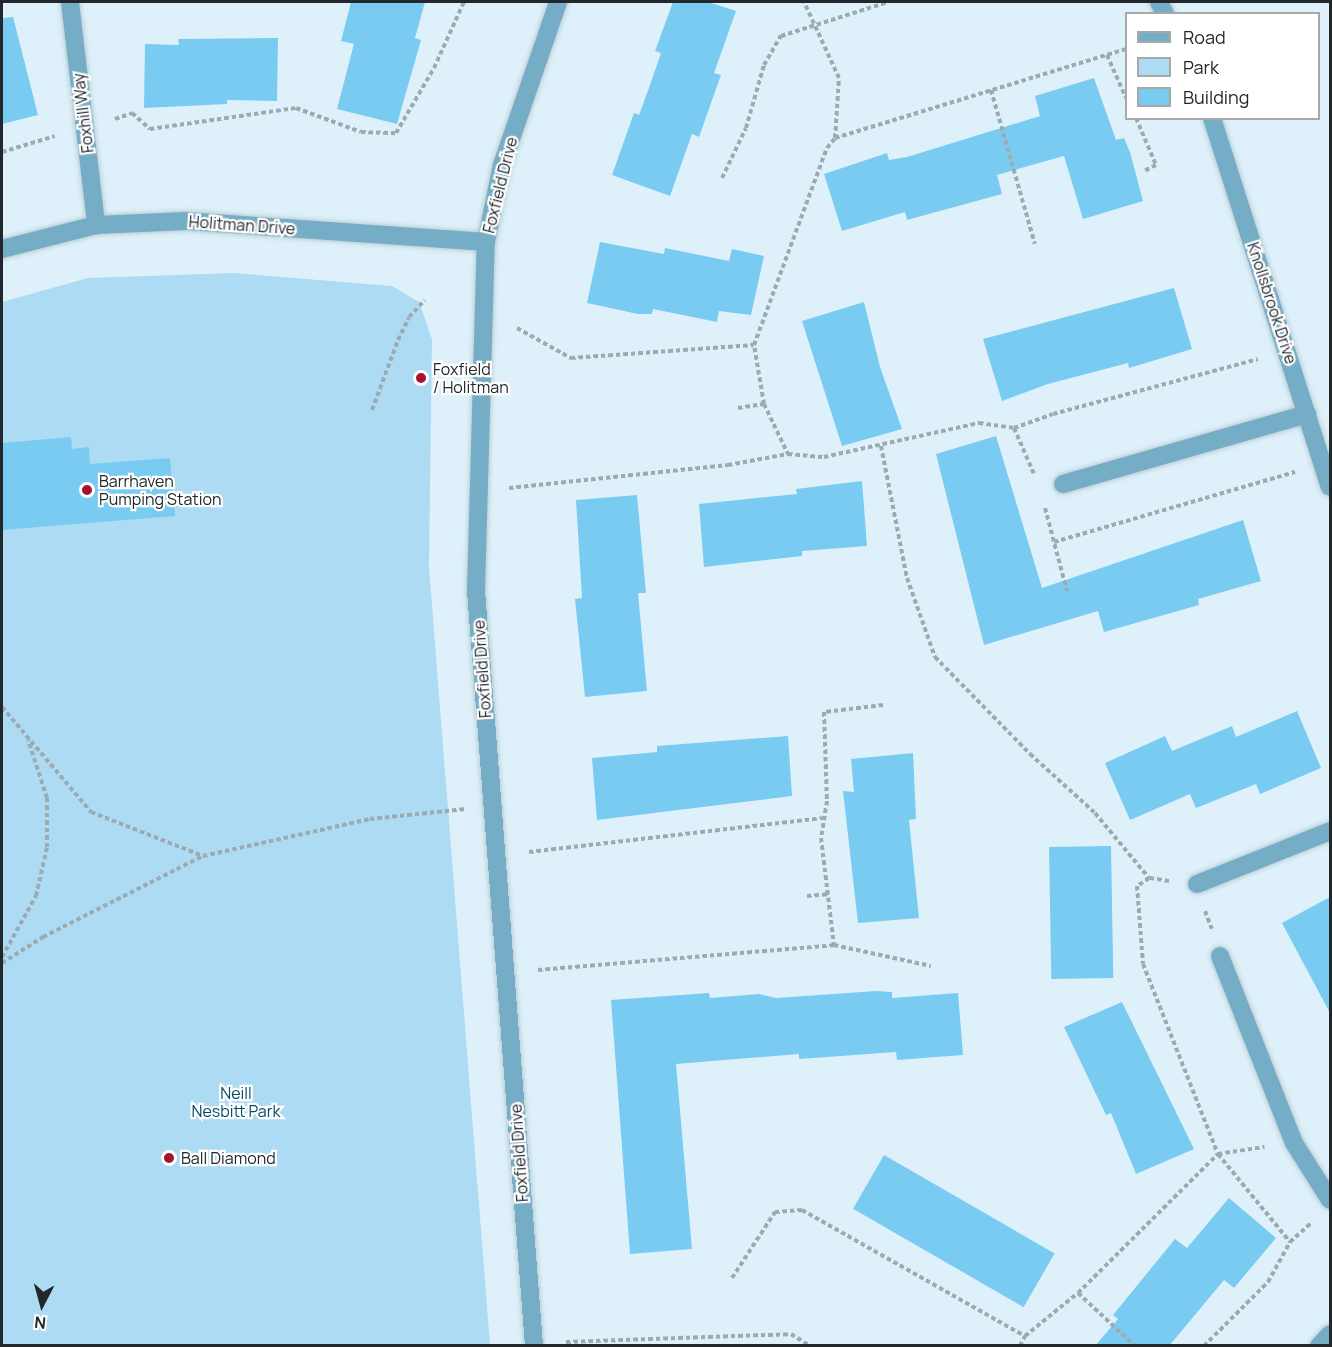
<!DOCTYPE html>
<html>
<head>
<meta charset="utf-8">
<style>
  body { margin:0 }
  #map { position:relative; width:1332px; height:1347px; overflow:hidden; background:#def1fa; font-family:Manrope,sans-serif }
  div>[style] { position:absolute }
  .green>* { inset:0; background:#acdbf3 }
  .building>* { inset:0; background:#7acbf1; transform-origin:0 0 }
  .path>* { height:4px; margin-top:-2px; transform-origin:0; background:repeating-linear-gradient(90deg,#9cabb2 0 4.5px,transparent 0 7.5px) }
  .roads { filter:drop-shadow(0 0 2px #bccdd5) drop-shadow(0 0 2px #bccdd5) }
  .minor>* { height:18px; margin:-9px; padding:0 9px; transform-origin:9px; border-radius:9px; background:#75adc7 }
  .dots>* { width:16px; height:16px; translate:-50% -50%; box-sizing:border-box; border:3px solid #fff; border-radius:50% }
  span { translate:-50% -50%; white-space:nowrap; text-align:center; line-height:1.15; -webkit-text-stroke:4.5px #fff; paint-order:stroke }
  .street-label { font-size:16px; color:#21272b }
  .poi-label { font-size:16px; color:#21272b }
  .left { translate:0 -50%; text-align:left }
  .park-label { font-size:16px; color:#054d66 }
  .frame { position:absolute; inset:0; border:3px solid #21272b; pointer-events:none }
  .legend { position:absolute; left:1125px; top:12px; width:195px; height:108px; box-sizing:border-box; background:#fff; border:2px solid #a6a9aa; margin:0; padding:8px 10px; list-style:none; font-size:18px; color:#21272b }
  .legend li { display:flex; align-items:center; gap:12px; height:30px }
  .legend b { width:30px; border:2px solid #a6a9aa }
  .north { position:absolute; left:12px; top:1275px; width:60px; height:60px; -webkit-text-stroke:4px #fff; paint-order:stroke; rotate:186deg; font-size:16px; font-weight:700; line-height:24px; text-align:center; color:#21272b }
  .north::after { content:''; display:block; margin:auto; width:21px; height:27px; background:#21272b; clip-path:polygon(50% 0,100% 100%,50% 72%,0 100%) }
</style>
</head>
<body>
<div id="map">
  <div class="green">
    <div style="clip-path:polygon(234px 273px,392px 286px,419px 302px,432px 339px,429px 567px,490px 1345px,2px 1346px,2px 302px,88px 278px)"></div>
  </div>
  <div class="building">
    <div style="clip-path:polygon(351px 2px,425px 2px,415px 38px,421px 40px,397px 124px,337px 109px,354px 44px,341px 41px)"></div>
    <div style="clip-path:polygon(673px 2px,708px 2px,736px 11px,714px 73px,721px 75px,699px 137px,692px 134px,670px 196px,612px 175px,634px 113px,639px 115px,650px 85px,661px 53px,655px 51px)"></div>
    <div style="clip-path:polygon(13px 17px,38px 115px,2px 124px,2px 18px)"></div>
    <div style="clip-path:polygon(278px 38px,277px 101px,227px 100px,227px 104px,144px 108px,145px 44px,179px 45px,178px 39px)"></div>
    <div style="clip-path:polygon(1094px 78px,1116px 140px,1124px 138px,1130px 152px,1143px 201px,1083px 219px,1064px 156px,997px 175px,1002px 194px,907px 220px,905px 212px,842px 231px,824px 174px,887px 153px,889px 160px,907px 157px,1040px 116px,1035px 96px)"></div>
    <div style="clip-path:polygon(600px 242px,664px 254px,665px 248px,729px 261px,732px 249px,764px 256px,751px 315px,719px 311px,717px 322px,653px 309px,652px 314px,638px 314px,587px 303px)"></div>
    <div style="clip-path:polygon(1174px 288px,1192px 349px,1129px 368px,1128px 363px,1048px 384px,1002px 401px,983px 339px)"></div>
    <div style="clip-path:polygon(864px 302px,880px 367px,902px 429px,842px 446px,802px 321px)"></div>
    <div style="clip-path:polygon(996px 436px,1042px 588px,1243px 520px,1261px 581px,1198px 599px,1199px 605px,1104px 632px,1098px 611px,984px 645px,936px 454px)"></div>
    <div style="clip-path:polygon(71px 437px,72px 449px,89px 447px,90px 464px,170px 458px,175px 516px,2px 530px,2px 443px)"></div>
    <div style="clip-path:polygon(862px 481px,867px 546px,802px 551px,802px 556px,704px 567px,699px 504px,797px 494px,796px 489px)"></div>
    <div style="clip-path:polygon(637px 495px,646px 593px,638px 593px,647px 691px,585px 697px,575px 599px,582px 598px,576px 500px)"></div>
    <div style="clip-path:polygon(1297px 711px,1321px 768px,1260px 794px,1256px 784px,1196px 808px,1190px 794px,1130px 820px,1105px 763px,1165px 736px,1172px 751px,1232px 726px,1236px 737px)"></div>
    <div style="clip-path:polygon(788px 736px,792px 796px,597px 820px,592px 758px,657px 752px,657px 746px)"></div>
    <div style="clip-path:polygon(913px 753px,916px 819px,909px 820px,919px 918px,858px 923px,843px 791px,854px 792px,851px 759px)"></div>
    <div style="left:1111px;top:846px;width:132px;height:62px;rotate:89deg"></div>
    <div style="clip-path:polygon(1330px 897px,1330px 1013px,1282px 923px)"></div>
    <div style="clip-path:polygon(876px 991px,892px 992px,892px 998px,958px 993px,963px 1055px,897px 1060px,896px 1052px,799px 1059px,799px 1054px,676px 1064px,692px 1249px,630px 1254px,611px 1000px,709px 993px,710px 998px,759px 994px,776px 998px)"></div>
    <div style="clip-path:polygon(1122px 1002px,1194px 1149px,1136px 1174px,1111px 1113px,1106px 1115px,1064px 1027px)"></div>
    <div style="left:884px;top:1155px;width:197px;height:62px;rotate:30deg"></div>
    <div style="clip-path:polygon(1229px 1198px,1276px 1238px,1234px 1288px,1224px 1280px,1169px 1346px,1095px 1346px,1118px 1319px,1113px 1315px,1175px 1239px,1187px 1248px)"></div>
  </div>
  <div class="path">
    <div style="left:1107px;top:55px;width:47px;rotate:66.2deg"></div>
    <div style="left:991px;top:90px;width:160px;rotate:74.1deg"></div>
    <div style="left:1136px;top:118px;width:51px;rotate:66.9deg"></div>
    <div style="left:1156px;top:165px;width:13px;rotate:153deg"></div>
    <div style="left:115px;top:119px;width:18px;rotate:-19deg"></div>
    <div style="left:132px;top:113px;width:24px;rotate:42deg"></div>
    <div style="left:150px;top:129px;width:148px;rotate:-8.2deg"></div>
    <div style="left:296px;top:108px;width:69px;rotate:20.3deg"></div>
    <div style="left:361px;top:132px;width:35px;rotate:2deg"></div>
    <div style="left:396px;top:133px;width:75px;rotate:-59.7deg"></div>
    <div style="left:434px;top:68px;width:72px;rotate:-65.6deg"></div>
    <div style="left:835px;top:138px;width:304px;rotate:-17deg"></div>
    <div style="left:2px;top:152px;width:55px;rotate:-16.8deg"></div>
    <div style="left:722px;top:178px;width:55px;rotate:-64.4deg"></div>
    <div style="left:746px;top:128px;width:66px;rotate:-74.1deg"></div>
    <div style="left:764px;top:65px;width:34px;rotate:-60deg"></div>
    <div style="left:781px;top:36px;width:112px;rotate:-17.6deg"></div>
    <div style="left:517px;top:328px;width:62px;rotate:29.1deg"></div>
    <div style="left:571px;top:358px;width:183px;rotate:-4.1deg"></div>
    <div style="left:764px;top:404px;width:55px;rotate:64.4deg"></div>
    <div style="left:788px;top:454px;width:36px;rotate:5deg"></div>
    <div style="left:824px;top:457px;width:159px;rotate:-12.4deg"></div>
    <div style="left:979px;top:423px;width:35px;rotate:8deg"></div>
    <div style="left:1014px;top:428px;width:50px;rotate:66.5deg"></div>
    <div style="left:738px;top:408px;width:26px;rotate:-9deg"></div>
    <div style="left:764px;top:404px;width:60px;rotate:-99.6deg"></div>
    <div style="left:754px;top:345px;width:210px;rotate:-69.7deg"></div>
    <div style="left:827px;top:148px;width:13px;rotate:-51deg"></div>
    <div style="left:835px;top:138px;width:60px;rotate:-86.2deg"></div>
    <div style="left:839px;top:78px;width:84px;rotate:-114.7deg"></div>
    <div style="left:372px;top:410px;width:75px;rotate:-69.6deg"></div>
    <div style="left:398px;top:340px;width:25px;rotate:-64deg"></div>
    <div style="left:409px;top:317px;width:23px;rotate:-47deg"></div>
    <div style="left:1014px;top:428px;width:41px;rotate:-19.7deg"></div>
    <div style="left:1053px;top:414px;width:212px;rotate:-15deg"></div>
    <div style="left:881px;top:446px;width:135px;rotate:78.9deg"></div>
    <div style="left:907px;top:578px;width:84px;rotate:70.5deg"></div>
    <div style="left:935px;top:657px;width:136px;rotate:45.6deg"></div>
    <div style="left:1030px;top:754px;width:88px;rotate:42.2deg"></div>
    <div style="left:1095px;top:813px;width:85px;rotate:50.3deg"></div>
    <div style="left:509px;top:488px;width:220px;rotate:-6deg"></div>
    <div style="left:728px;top:465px;width:61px;rotate:-10.4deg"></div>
    <div style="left:1045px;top:508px;width:86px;rotate:75.2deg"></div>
    <div style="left:1054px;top:542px;width:251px;rotate:-16.2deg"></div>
    <div style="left:883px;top:705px;width:59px;rotate:173.2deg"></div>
    <div style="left:824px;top:712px;width:89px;rotate:88.1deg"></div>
    <div style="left:827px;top:801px;width:37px;rotate:99deg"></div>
    <div style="left:821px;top:838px;width:108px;rotate:83.1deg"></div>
    <div style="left:834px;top:945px;width:99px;rotate:12.2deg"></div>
    <div style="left:2px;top:707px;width:138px;rotate:49.7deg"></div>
    <div style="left:91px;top:812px;width:120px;rotate:21.4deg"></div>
    <div style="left:529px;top:852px;width:297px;rotate:-6.6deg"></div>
    <div style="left:1169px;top:881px;width:20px;rotate:-171deg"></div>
    <div style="left:1149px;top:878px;width:14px;rotate:146deg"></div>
    <div style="left:1137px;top:886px;width:78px;rotate:85.6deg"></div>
    <div style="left:1143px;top:964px;width:204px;rotate:68.5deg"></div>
    <div style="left:1218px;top:1154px;width:114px;rotate:50.7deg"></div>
    <div style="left:1290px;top:1242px;width:30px;rotate:-42deg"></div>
    <div style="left:807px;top:896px;width:21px;rotate:-5deg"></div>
    <div style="left:1205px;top:911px;width:19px;rotate:69deg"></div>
    <div style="left:2px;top:957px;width:70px;rotate:-60.9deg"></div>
    <div style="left:36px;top:896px;width:50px;rotate:-77.3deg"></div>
    <div style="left:47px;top:847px;width:49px;rotate:-90deg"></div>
    <div style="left:47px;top:798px;width:61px;rotate:-108.1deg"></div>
    <div style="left:2px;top:963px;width:49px;rotate:-32.4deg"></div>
    <div style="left:43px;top:937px;width:179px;rotate:-26.9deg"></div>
    <div style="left:203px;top:856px;width:171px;rotate:-12.5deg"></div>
    <div style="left:370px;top:819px;width:96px;rotate:-6deg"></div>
    <div style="left:538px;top:970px;width:297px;rotate:-4.8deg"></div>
    <div style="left:732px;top:1278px;width:79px;rotate:-56.9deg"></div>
    <div style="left:775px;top:1212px;width:27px;rotate:-4deg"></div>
    <div style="left:802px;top:1210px;width:256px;rotate:29.5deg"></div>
    <div style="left:1078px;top:1293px;width:78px;rotate:42.9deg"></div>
    <div style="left:566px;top:1342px;width:225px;rotate:-2deg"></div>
    <div style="left:791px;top:1334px;width:22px;rotate:32deg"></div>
    <div style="left:1020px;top:1346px;width:11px;rotate:-63deg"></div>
    <div style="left:1025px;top:1336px;width:68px;rotate:-39.1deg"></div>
    <div style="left:1078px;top:1293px;width:197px;rotate:-44.8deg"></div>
    <div style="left:1218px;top:1154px;width:47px;rotate:-8.7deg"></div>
    <div style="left:1204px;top:1346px;width:91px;rotate:-45deg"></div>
    <div style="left:1268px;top:1282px;width:46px;rotate:-61.2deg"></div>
  </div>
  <div class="roads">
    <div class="minor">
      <div style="left:70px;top:2px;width:225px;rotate:83.3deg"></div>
      <div style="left:1159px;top:2px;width:13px;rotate:63deg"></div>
      <div style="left:1212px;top:118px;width:387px;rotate:72.3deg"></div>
      <div style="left:2px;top:249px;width:97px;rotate:-14.3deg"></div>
      <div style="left:96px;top:225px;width:90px;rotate:-2.5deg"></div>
      <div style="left:186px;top:221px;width:301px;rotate:4deg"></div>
      <div style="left:1063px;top:484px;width:254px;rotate:-16deg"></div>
      <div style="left:1197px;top:884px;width:143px;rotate:-21.7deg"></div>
      <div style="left:1220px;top:956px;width:201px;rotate:68.4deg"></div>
      <div style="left:1294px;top:1143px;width:67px;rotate:57.7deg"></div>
      <div style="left:534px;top:1346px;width:757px;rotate:-94.39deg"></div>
      <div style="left:476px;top:591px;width:349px;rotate:-88.4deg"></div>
      <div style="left:486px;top:242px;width:79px;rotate:-78.3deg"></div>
      <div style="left:502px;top:165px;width:172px;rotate:-71deg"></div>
      <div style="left:1319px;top:1346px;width:16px;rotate:-47deg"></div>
    </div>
  </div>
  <div class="dots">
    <div style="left:421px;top:378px;background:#a9122e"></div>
    <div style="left:87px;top:490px;background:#a9122e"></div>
    <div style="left:169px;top:1158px;background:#a9122e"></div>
  </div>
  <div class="street-label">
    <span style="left:83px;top:113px;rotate:-97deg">Foxhill Way</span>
    <span style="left:500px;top:185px;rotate:-76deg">Foxfield Drive</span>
    <span style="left:242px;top:225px;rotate:4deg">Holitman Drive</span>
    <span style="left:1272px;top:303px;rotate:72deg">Knollsbrook Drive</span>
    <span style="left:482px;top:669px;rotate:-94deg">Foxfield Drive</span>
    <span style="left:519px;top:1153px;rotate:-94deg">Foxfield Drive</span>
  </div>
  <div class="poi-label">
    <span class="left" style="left:433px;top:378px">Foxfield<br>/ Holitman</span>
    <span class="left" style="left:99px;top:490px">Barrhaven<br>Pumping Station</span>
    <span class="left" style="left:181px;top:1158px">Ball Diamond</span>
  </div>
  <div class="park-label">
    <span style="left:236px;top:1102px">Neill<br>Nesbitt Park</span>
  </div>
  <div class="frame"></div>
  <ul class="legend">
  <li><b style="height:8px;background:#75adc7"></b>Road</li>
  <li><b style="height:16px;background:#acdbf3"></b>Park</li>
  <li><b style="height:16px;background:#7acbf1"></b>Building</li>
  </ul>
  <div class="north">N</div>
</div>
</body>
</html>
